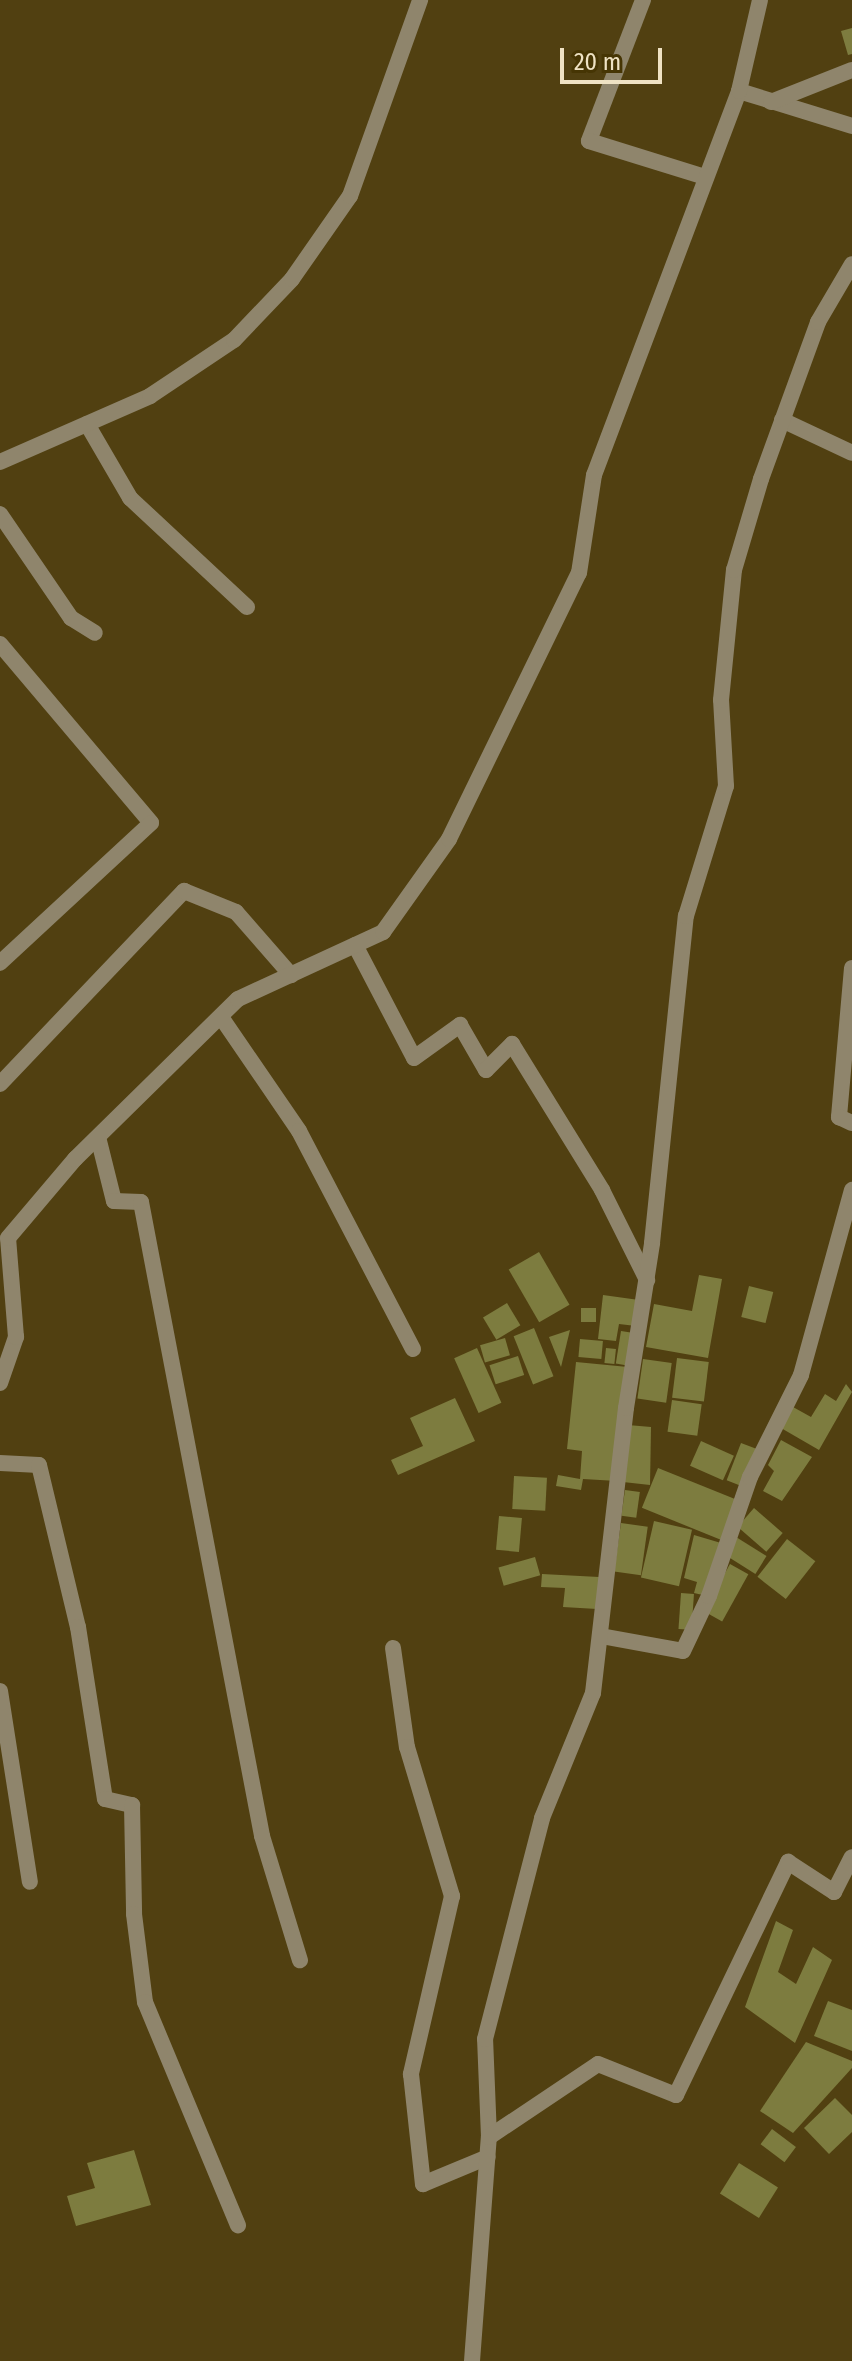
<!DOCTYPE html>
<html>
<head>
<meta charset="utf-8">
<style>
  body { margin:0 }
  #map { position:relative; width:852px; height:2361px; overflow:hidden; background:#514011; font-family:"Fira Sans Condensed",sans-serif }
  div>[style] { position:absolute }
  .building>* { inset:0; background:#7d7c3f; transform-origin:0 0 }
  .minor>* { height:16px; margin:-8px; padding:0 8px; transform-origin:8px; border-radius:8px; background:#8f856c }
  .tertiary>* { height:16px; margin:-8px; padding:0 8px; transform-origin:8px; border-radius:8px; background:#8f856c }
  span { translate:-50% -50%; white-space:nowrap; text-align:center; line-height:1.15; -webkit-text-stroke:6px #463504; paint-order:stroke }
  .scale { position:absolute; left:560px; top:48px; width:102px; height:36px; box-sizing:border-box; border:4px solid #efe2c4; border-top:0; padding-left:10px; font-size:24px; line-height:28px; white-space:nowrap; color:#efe2c4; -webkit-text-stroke:6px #463504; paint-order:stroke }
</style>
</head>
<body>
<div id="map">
  <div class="building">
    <div style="clip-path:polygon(852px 28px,852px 54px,848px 55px,841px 31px)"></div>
    <div style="left:539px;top:1252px;width:61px;height:35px;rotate:60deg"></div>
    <div style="clip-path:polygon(699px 1275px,722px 1279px,708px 1358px,646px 1347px,654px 1304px,692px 1311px)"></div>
    <div style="left:749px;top:1286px;width:25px;height:32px;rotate:14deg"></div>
    <div style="clip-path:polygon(603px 1295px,639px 1300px,636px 1326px,619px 1324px,616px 1341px,598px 1339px)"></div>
    <div style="left:507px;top:1303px;width:26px;height:28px;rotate:59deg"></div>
    <div style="left:581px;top:1308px;width:15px;height:14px"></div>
    <div style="left:534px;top:1328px;width:52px;height:22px;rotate:68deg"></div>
    <div style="clip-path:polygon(570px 1330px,561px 1367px,549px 1337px)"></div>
    <div style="left:621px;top:1331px;width:13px;height:33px;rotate:9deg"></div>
    <div style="left:505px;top:1338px;width:18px;height:26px;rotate:74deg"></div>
    <div style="left:580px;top:1339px;width:23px;height:18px;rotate:5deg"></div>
    <div style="left:477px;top:1348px;width:60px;height:25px;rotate:66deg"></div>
    <div style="left:606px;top:1348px;width:10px;height:15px;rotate:6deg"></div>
    <div style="left:518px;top:1356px;width:20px;height:30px;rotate:72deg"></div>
    <div style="left:677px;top:1358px;width:32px;height:40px;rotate:7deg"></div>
    <div style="left:643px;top:1359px;width:29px;height:40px;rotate:8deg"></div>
    <div style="clip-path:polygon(576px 1362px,628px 1367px,617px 1481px,583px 1479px,581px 1490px,556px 1486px,558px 1475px,580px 1479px,582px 1451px,567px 1449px)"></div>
    <div style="clip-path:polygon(846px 1384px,852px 1392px,819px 1450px,781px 1428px,793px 1407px,811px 1417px,825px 1394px,836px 1401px)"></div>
    <div style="clip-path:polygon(455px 1398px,475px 1441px,398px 1475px,391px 1460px,423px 1446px,410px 1418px)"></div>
    <div style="left:672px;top:1400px;width:30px;height:32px;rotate:8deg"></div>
    <div style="clip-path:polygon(628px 1425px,651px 1427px,650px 1485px,623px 1482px)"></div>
    <div style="clip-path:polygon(781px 1440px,812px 1457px,782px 1501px,763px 1491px,774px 1471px,768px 1465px)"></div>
    <div style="left:701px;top:1441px;width:36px;height:27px;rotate:24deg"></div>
    <div style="left:741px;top:1443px;width:17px;height:40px;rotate:21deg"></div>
    <div style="left:658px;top:1468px;width:87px;height:43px;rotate:22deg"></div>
    <div style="left:514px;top:1476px;width:33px;height:33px;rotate:3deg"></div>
    <div style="left:625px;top:1490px;width:15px;height:26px;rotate:8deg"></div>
    <div style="left:754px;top:1508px;width:38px;height:25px;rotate:41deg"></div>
    <div style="left:499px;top:1516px;width:23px;height:34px;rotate:5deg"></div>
    <div style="left:654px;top:1521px;width:39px;height:58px;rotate:13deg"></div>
    <div style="left:621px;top:1523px;width:27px;height:49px;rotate:8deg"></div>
    <div style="clip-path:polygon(694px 1535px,721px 1543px,707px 1596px,694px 1593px,697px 1582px,684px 1578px)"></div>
    <div style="left:736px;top:1537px;width:36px;height:21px;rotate:32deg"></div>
    <div style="left:787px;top:1539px;width:36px;height:48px;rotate:38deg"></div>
    <div style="left:535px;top:1557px;width:19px;height:38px;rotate:74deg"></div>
    <div style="left:730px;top:1564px;width:21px;height:54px;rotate:29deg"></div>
    <div style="clip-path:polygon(542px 1574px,599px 1577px,597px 1609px,563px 1607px,565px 1588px,541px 1587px)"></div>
    <div style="left:681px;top:1593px;width:13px;height:36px;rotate:4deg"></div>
    <div style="clip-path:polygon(776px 1921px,793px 1930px,778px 1972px,796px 1984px,813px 1947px,832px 1960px,795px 2043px,745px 2007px)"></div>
    <div style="clip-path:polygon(828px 2001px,852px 2010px,852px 2051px,814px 2036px)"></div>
    <div style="clip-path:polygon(806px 2042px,852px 2061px,852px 2068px,793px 2133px,760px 2111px)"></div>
    <div style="clip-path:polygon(835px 2098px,852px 2115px,852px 2132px,829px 2154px,804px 2128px)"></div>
    <div style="left:772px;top:2129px;width:30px;height:19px;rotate:37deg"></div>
    <div style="clip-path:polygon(134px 2150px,151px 2205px,76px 2226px,67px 2196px,95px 2188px,87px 2163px)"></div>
    <div style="left:739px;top:2163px;width:46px;height:36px;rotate:32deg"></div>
  </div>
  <div class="minor">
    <div style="left:643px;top:0;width:151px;rotate:111deg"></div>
    <div style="left:589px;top:141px;width:121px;rotate:17.2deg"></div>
    <div style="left:739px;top:91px;width:118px;rotate:17.2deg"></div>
    <div style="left:771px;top:102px;width:87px;rotate:-21.6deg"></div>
    <div style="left:782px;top:420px;width:77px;rotate:25.2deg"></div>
    <div style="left:87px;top:424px;width:86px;rotate:59.8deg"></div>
    <div style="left:130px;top:498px;width:160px;rotate:43deg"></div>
    <div style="left:0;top:514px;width:126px;rotate:55.7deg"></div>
    <div style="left:71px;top:618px;width:28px;rotate:32deg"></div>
    <div style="left:0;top:644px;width:234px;rotate:49.8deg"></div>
    <div style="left:151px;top:823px;width:206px;rotate:137.2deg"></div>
    <div style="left:355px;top:945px;width:127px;rotate:62.4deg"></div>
    <div style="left:414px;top:1058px;width:57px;rotate:-35.7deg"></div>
    <div style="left:460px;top:1025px;width:52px;rotate:60deg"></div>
    <div style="left:486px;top:1070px;width:37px;rotate:-45deg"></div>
    <div style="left:512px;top:1044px;width:172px;rotate:58.3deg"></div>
    <div style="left:602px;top:1190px;width:101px;rotate:63.4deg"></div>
    <div style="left:852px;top:968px;width:150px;rotate:95deg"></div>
    <div style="left:839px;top:1117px;width:14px;rotate:25deg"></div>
    <div style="left:221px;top:1017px;width:138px;rotate:55.6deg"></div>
    <div style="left:299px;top:1131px;width:246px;rotate:62.4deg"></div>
    <div style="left:0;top:1084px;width:267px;rotate:-46.4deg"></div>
    <div style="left:184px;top:891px;width:56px;rotate:22deg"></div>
    <div style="left:236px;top:912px;width:84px;rotate:48.9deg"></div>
    <div style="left:98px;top:1137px;width:66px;rotate:76deg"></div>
    <div style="left:114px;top:1201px;width:27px;rotate:2deg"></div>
    <div style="left:141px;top:1202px;width:645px;rotate:79.19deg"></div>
    <div style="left:262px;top:1836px;width:130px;rotate:73deg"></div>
    <div style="left:0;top:1383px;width:49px;rotate:-70.8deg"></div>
    <div style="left:16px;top:1337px;width:99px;rotate:-94.6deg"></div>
    <div style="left:8px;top:1238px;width:104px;rotate:-49.7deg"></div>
    <div style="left:75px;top:1159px;width:228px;rotate:-44.5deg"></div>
    <div style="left:238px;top:999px;width:160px;rotate:-24.8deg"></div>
    <div style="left:383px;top:932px;width:114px;rotate:-54.6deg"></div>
    <div style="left:449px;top:839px;width:296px;rotate:-64deg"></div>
    <div style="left:579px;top:573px;width:99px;rotate:-81.3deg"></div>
    <div style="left:594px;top:475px;width:410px;rotate:-69.3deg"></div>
    <div style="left:739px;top:91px;width:93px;rotate:-77deg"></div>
    <div style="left:0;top:1463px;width:39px;rotate:3deg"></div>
    <div style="left:39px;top:1465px;width:167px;rotate:76.5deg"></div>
    <div style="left:78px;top:1627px;width:174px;rotate:81.1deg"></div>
    <div style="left:105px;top:1799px;width:28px;rotate:13deg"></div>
    <div style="left:132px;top:1805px;width:109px;rotate:88.9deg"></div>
    <div style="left:134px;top:1914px;width:89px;rotate:82.9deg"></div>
    <div style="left:145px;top:2002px;width:242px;rotate:67.4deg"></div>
    <div style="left:601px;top:1636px;width:83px;rotate:10.4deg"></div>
    <div style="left:683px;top:1651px;width:61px;rotate:-64.7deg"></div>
    <div style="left:709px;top:1596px;width:126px;rotate:-71deg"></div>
    <div style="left:750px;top:1477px;width:114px;rotate:-63.4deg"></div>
    <div style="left:801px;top:1375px;width:192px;rotate:-74.6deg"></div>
    <div style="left:393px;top:1648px;width:100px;rotate:82deg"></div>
    <div style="left:407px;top:1747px;width:156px;rotate:73.2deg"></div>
    <div style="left:452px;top:1896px;width:183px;rotate:103deg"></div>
    <div style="left:411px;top:2074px;width:111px;rotate:83.8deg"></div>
    <div style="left:423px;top:2184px;width:70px;rotate:-22.6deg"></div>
    <div style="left:0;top:1691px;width:193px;rotate:81.1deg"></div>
    <div style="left:489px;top:2137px;width:98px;rotate:-92.3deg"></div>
    <div style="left:485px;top:2039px;width:228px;rotate:-75.5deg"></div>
    <div style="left:542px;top:1818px;width:135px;rotate:-67.8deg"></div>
    <div style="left:593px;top:1693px;width:287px;rotate:-83.4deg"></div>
    <div style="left:626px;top:1408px;width:167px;rotate:-81deg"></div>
    <div style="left:652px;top:1243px;width:329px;rotate:-84.1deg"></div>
    <div style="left:686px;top:916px;width:136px;rotate:-72.9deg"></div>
    <div style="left:726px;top:786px;width:86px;rotate:-93.3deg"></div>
    <div style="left:721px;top:700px;width:131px;rotate:-84.3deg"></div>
    <div style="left:734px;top:570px;width:95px;rotate:-73.5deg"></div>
    <div style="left:761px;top:479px;width:167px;rotate:-70deg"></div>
    <div style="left:818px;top:322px;width:67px;rotate:-59.6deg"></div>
    <div style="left:472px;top:2361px;width:225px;rotate:-85.7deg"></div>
    <div style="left:489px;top:2137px;width:131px;rotate:-33.8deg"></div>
    <div style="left:598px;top:2064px;width:84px;rotate:21.7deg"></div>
    <div style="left:676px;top:2095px;width:259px;rotate:-64.3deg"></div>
    <div style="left:788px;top:1862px;width:55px;rotate:33.1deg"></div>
    <div style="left:834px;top:1892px;width:39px;rotate:-63deg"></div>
  </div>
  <div class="tertiary">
    <div style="left:0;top:462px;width:164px;rotate:-23.7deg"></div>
    <div style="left:150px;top:396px;width:101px;rotate:-33.7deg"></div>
    <div style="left:234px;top:340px;width:84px;rotate:-46.4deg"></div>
    <div style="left:292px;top:279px;width:101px;rotate:-55.1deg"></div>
    <div style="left:350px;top:196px;width:208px;rotate:-70.3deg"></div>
  </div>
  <div class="scale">20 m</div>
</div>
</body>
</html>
